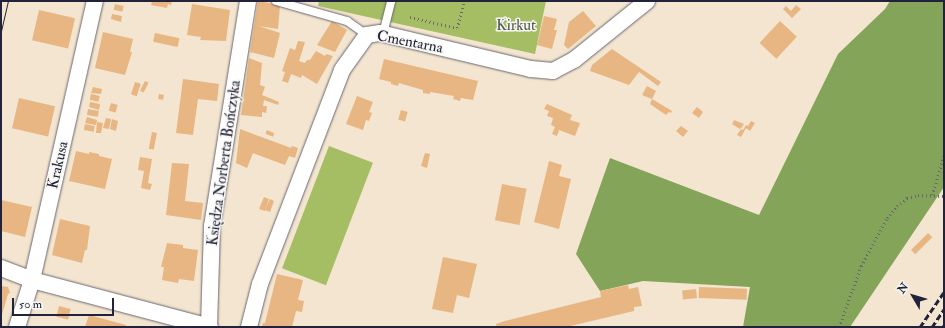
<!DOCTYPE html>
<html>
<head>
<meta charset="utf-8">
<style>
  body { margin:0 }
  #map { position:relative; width:945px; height:328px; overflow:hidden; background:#f3e5cf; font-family:"IM FELL Double Pica",serif }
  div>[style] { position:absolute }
  .green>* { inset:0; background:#a5bd63; transform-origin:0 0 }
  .forest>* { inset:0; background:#84a459 }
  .building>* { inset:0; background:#e8b682; transform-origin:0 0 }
  .path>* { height:2.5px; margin-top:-1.25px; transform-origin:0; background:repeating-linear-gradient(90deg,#6b666f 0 1px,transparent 0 4px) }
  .roads { filter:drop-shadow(0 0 1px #6b666f) drop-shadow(0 0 1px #6b666f) }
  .lane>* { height:8px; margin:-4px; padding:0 4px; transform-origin:4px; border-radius:4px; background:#fff }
  .street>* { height:16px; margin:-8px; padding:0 8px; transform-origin:8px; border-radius:8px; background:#fff }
  .tram>* { height:1px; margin:-0.5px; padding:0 0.5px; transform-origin:0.5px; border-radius:0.5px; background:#22223b }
  .rail>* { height:3px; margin-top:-1.5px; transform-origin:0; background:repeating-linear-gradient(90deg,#22223b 0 6px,transparent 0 9px) }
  span { translate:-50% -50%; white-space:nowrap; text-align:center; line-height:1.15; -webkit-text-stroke:3px #f6f6f2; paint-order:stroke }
  .park-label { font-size:15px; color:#505849 }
  .street-label { font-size:15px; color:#22223b }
  .frame { position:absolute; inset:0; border:2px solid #22223b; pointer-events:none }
  .north { position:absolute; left:893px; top:276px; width:40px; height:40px; -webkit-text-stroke:3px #f6f6f2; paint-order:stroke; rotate:308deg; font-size:11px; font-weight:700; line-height:16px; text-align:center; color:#22223b }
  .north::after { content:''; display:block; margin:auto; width:14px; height:18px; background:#22223b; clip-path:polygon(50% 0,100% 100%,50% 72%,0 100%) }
  .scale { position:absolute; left:12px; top:298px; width:102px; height:18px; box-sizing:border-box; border:2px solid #22223b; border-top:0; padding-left:5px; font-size:12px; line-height:14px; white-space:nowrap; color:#22223b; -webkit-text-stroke:3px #f6f6f2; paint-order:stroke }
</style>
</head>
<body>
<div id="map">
  <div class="green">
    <div style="clip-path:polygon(319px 1px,546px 1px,535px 54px,318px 6px)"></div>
    <div style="left:329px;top:146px;width:47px;height:131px;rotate:21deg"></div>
  </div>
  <div class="forest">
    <div style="clip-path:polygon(890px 1px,944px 1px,944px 187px,850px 327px,743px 327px,750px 287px,643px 281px,600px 291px,576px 254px,610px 158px,759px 215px,838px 54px,885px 9px)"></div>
  </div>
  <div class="building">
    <div style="clip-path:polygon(152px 1px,172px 1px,171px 5px,168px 4px,167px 8px,151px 5px)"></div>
    <div style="clip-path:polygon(258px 1px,280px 5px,278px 29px,259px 26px,280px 33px,274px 58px,250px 52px)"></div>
    <div style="left:115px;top:4px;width:9px;height:6px;rotate:13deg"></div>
    <div style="clip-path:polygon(192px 4px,230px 10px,226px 41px,200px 40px,201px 37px,187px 35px)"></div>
    <div style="clip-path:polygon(796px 5px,801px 9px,792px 18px,783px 9px,786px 6px,791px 11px)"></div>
    <div style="left:39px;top:10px;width:37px;height:31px;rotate:13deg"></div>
    <div style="clip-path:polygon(583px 11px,596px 26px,568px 49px,564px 45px,569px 22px)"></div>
    <div style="clip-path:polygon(112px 14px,122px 16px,121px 22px,111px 19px)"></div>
    <div style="clip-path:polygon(544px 16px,557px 19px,554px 30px,557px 30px,552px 49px,537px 45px)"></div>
    <div style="clip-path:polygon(332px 21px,347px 30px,335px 52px,317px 45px)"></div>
    <div style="left:780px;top:21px;width:23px;height:30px;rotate:43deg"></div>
    <div style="clip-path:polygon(103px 32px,133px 39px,130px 52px,132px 52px,125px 75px,95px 68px)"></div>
    <div style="left:155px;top:33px;width:25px;height:9px;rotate:12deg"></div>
    <div style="clip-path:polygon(298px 41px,305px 42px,299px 61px,305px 63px,307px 60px,310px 60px,316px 51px,325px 56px,326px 54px,333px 56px,317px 84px,302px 75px,301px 78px,291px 74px,288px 83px,282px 81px,285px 72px,282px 71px,290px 48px,295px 50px)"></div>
    <div style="clip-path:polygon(612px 49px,661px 82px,658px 86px,639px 72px,629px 85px,590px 71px,592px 65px)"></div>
    <div style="clip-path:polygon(249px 58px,262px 63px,260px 85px,265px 87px,262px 95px,279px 102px,278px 105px,264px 100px,263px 106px,267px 106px,266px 113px,262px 112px,262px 117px,241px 115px)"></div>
    <div style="clip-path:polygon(384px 59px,478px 81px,473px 100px,461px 98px,460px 101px,453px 99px,454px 96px,430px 92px,430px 94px,423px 93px,423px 90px,409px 86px,399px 83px,398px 86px,391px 84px,391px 82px,379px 79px)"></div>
    <div style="clip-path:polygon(183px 79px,219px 84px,217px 101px,198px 99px,193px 135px,176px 133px)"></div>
    <div style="left:145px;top:81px;width:4px;height:11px;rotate:27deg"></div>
    <div style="left:135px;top:82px;width:6px;height:13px;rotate:18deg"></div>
    <div style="clip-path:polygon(647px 86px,656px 91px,652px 99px,642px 95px)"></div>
    <div style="clip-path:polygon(93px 87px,102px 89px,101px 94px,91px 93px)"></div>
    <div style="left:91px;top:94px;width:9px;height:6px;rotate:13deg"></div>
    <div style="left:159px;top:94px;width:5px;height:5px;rotate:11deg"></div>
    <div style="clip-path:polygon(357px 96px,373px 102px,369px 112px,372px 113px,369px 121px,366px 120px,363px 130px,346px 124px)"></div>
    <div style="left:19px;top:98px;width:37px;height:31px;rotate:13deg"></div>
    <div style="clip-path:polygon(652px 99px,672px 111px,671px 113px,669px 112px,666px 115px,650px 104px)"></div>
    <div style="clip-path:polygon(90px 102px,100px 104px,99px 110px,89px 107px)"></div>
    <div style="left:111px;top:103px;width:7px;height:8px;rotate:16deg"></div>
    <div style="clip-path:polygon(547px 104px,572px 115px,570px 120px,580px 123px,575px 136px,559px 130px,557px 136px,552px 134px,555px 127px,551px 125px,553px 118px,547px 116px,549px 111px,544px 109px)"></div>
    <div style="clip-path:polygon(697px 107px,703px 112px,699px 118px,692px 113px)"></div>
    <div style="left:88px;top:109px;width:11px;height:6px;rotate:10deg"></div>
    <div style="left:401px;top:110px;width:7px;height:10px;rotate:16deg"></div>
    <div style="clip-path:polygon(87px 117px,97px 120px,96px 125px,85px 123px)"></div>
    <div style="clip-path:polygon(106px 118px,111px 119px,109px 129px,103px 128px)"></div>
    <div style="clip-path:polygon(112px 119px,118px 121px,116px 131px,110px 129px)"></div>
    <div style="clip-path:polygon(734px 120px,744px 124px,742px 127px,740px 129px,732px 124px)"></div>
    <div style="clip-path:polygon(751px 121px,755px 123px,750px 131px,746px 128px,741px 137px,737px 135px,741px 129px,743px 130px,746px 125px,748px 126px)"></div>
    <div style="clip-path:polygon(97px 122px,103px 123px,101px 133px,96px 133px)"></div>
    <div style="left:85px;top:124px;width:10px;height:6px;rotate:11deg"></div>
    <div style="clip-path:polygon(681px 126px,688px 131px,683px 137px,676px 131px)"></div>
    <div style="clip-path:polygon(240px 129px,291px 148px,292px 146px,298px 148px,295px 158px,289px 156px,285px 165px,253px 153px,247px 168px,236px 163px)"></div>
    <div style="left:267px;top:130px;width:8px;height:4px;rotate:23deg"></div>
    <div style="left:152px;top:132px;width:5px;height:17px;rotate:11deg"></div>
    <div style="clip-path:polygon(76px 151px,89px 154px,89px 152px,99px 154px,99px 156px,112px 159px,105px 189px,69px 181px)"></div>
    <div style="clip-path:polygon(425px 153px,430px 154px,427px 168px,421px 166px)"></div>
    <div style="clip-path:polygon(140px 157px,152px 159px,148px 183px,152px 184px,150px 190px,141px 188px,144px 171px,138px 170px)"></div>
    <div style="clip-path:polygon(549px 161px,562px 165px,559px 176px,571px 179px,559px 229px,534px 222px)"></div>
    <div style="clip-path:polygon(172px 163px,189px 164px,185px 201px,203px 203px,201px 220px,166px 215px)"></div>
    <div style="left:502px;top:184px;width:25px;height:37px;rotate:11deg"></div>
    <div style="clip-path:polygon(264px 197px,269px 199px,265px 211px,259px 209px)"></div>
    <div style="clip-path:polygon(270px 199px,274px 201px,270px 212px,265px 210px)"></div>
    <div style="clip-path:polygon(1px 200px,32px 207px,25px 237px,1px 231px)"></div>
    <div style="clip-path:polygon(60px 219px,90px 226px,87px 250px,85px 250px,82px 263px,52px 255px)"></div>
    <div style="left:928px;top:233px;width:6px;height:24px;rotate:45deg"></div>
    <div style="clip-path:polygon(167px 243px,183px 245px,183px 248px,198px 250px,194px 281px,179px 279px,178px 283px,162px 280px,164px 267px,161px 267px)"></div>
    <div style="clip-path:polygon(443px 257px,477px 264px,469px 298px,457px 295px,453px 313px,432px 309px)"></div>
    <div style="clip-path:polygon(277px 274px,303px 280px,298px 300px,304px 301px,302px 312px,296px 311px,292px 327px,262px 327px,263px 323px,265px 323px)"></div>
    <div style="clip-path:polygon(628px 285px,629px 289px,638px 287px,642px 306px,634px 307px,634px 311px,566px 327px,497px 327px,496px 324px,505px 321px,601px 297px,600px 291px)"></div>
    <div style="clip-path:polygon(1px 286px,8px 287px,10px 293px,8px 294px,1px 318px)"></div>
    <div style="left:699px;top:287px;width:48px;height:11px;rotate:2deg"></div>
    <div style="left:696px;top:289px;width:9px;height:14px;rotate:84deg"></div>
    <div style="left:59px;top:306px;width:12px;height:11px;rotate:14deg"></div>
    <div style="clip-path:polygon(89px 315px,126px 325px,125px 327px,85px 327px)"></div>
  </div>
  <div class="path">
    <div style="left:410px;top:17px;width:48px;rotate:13.2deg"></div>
    <div style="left:457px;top:28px;width:28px;rotate:-75deg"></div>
    <div style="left:932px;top:195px;width:42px;rotate:-73.3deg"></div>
    <div style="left:839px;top:327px;width:65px;rotate:-70.2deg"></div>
    <div style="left:861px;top:266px;width:55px;rotate:-61.6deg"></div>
    <div style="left:887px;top:218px;width:16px;rotate:-50deg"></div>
    <div style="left:897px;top:206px;width:13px;rotate:-39deg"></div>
    <div style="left:907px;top:198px;width:11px;rotate:-15deg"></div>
    <div style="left:918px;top:195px;width:26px;rotate:2deg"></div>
  </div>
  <div class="roads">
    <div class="lane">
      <div style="left:276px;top:1px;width:74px;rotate:15.7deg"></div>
      <div style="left:347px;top:21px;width:24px;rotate:35deg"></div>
      <div style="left:383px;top:34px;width:34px;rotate:-76deg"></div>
    </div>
    <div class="street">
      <div style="left:1px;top:268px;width:33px;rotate:21deg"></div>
      <div style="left:32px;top:280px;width:184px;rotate:14.8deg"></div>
      <div style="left:17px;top:327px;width:49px;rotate:-72.3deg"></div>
      <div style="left:32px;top:280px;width:286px;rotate:-77.3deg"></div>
      <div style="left:209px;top:327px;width:101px;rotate:-88.3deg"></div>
      <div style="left:212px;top:226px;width:228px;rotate:-80.9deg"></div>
      <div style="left:249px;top:327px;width:44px;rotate:-75.7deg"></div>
      <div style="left:260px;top:284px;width:229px;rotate:-69deg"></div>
      <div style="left:342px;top:70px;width:43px;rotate:-54.5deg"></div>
      <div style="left:367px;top:35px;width:13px;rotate:-9deg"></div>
      <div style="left:380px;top:33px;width:155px;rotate:13.4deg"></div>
      <div style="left:531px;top:69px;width:22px;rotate:5deg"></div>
      <div style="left:553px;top:71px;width:24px;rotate:-28deg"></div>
      <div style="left:574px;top:60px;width:94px;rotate:-38.9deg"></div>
    </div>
  </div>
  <div class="tram">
    <div style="left:1px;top:31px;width:31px;rotate:-77deg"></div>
  </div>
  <div class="rail">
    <div style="left:920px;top:327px;width:42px;rotate:-55.6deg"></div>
    <div style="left:932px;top:327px;width:22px;rotate:-56deg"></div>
    <div style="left:943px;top:327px;width:2px;rotate:-63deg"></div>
  </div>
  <div class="park-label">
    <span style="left:516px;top:26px">Kirkut</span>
  </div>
  <div class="street-label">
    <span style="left:410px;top:42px;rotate:11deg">Cmentarna</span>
    <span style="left:224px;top:163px;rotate:-82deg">Księdza Norberta Bończyka</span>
    <span style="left:58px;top:165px;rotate:-77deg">Krakusa</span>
  </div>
  <div class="frame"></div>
  <div class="north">N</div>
  <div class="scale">50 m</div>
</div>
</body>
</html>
